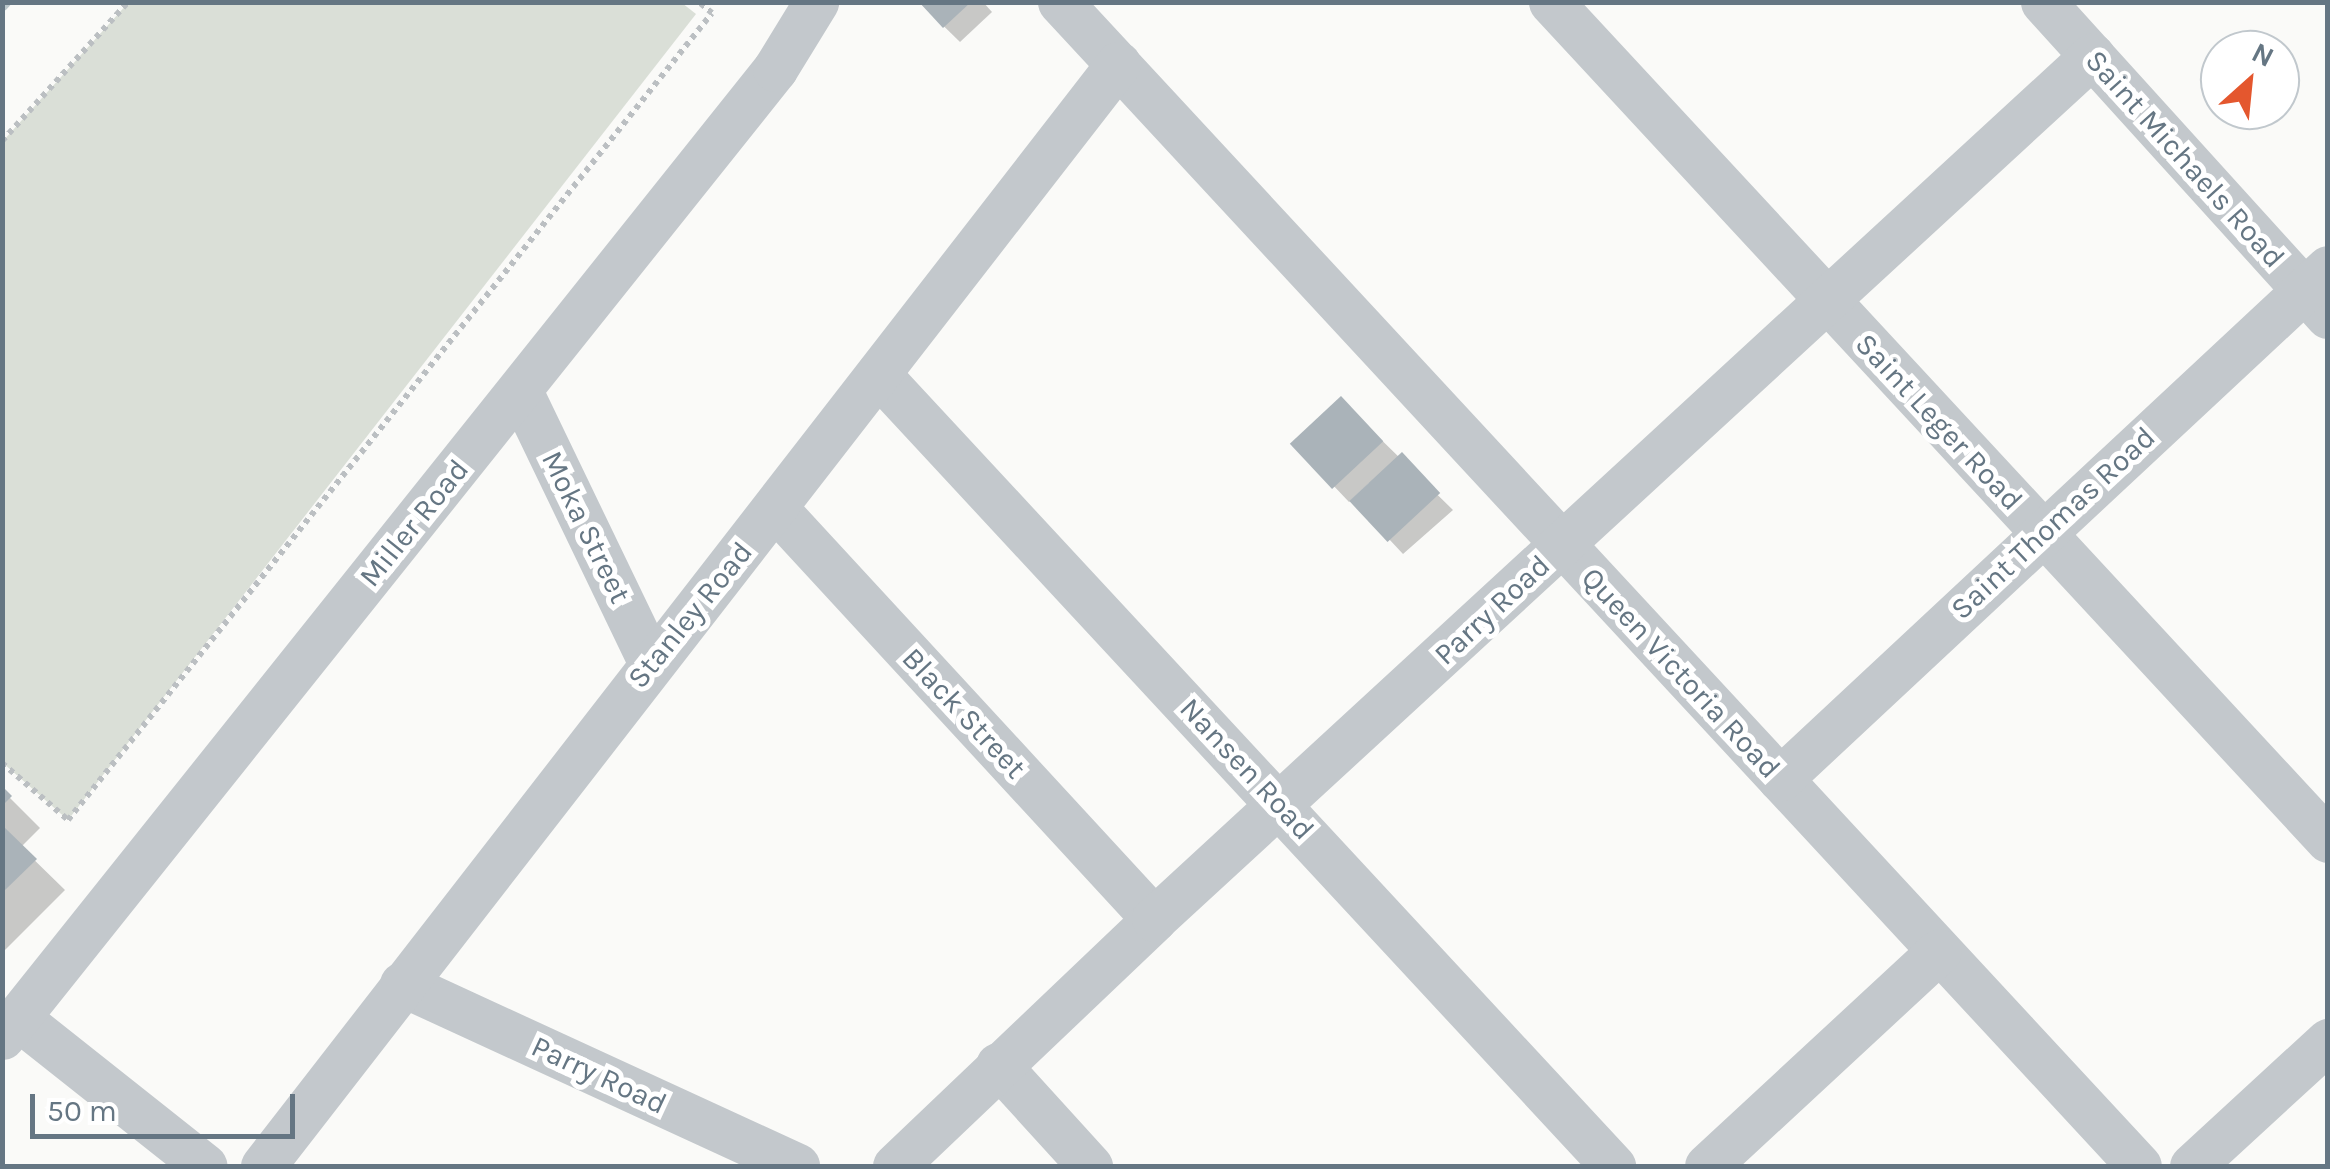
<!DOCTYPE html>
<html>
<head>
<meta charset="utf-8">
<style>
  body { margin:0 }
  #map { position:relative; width:2330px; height:1169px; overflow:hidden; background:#fafaf8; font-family:Karla,sans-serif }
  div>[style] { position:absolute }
  .green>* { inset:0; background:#dadfd7 }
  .shadow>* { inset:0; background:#0003 }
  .stream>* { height:11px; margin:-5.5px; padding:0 5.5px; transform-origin:5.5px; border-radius:5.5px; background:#bbc7cb }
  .building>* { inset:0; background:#aab3b9; transform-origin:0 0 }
  .path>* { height:6px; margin-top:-3px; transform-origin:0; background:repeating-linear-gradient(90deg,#bbbfc2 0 5px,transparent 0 10px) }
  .minor>* { height:45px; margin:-22.5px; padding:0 22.5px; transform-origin:22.5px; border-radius:22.5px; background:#c3c8cc }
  span { translate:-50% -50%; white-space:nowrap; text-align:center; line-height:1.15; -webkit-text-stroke:10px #fff; paint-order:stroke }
  .street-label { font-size:30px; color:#657683 }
  .frame { position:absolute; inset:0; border:5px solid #657683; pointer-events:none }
  .north { position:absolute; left:2200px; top:30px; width:100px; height:100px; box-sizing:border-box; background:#fff; border:2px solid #c1c8cd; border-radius:50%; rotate:27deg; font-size:28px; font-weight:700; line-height:40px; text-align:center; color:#657683 }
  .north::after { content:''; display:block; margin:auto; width:35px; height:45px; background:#e4572e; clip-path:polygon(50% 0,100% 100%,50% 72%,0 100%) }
  .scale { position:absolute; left:30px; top:1094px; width:265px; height:45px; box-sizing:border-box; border:5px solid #657683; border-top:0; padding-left:12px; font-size:30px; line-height:35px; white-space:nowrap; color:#657683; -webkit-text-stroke:8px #fff; paint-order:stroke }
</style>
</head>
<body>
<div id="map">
  <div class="green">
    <div style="clip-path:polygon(682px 3px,696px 14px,68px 820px,3px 763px,3px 141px,128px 3px)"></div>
  </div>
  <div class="shadow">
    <div style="clip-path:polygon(919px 2px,983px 2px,992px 12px,960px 42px)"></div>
    <div style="clip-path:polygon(1356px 415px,1453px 510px,1403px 554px,1388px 538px,1369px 483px,1349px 502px,1294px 444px)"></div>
    <div style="clip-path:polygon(2px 790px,40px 828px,21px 847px,65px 890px,2px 953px)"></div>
  </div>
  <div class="stream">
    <div style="left:2px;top:5px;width:4px;rotate:-45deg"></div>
  </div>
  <div class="building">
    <div style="clip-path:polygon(919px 2px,971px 2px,943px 28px)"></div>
    <div style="left:1341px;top:396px;width:62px;height:70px;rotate:47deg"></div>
    <div style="left:1402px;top:452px;width:56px;height:72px;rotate:47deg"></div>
    <div style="clip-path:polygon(2px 786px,12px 796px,2px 806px)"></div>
    <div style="clip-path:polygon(2px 825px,37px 859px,2px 893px)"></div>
  </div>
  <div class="path">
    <div style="left:2px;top:141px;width:188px;rotate:-47.8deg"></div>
    <div style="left:2px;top:763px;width:87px;rotate:40.8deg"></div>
    <div style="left:68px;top:820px;width:1032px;rotate:-51.41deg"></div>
    <div style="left:712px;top:13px;width:17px;rotate:-140deg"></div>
  </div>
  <div class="minor">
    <div style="left:1060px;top:2px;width:1587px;rotate:47.17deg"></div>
    <div style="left:1551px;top:2px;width:1143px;rotate:47.16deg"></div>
    <div style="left:2043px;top:2px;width:424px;rotate:47.8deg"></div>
    <div style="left:878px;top:374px;width:1081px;rotate:47.14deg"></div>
    <div style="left:520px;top:391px;width:302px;rotate:64.3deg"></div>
    <div style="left:775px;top:508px;width:559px;rotate:47.32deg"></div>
    <div style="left:1780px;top:779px;width:749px;rotate:-43deg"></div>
    <div style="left:402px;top:984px;width:435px;rotate:24.7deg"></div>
    <div style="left:18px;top:1018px;width:238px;rotate:38.4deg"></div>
    <div style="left:2px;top:1037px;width:1239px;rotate:-51.39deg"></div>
    <div style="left:775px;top:69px;width:79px;rotate:-58.5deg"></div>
    <div style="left:998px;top:1065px;width:137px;rotate:47.7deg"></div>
    <div style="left:263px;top:1166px;width:1395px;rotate:-52.19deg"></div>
    <div style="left:895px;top:1166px;width:358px;rotate:-43.6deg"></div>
    <div style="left:1154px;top:919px;width:1275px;rotate:-42.62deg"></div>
    <div style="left:1707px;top:1166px;width:316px;rotate:-42.8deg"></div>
    <div style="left:2192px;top:1166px;width:185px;rotate:-42.6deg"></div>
  </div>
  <div class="street-label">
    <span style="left:2185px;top:159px;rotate:48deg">Saint Michaels Road</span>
    <span style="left:1939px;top:422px;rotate:47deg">Saint Leger Road</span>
    <span style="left:414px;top:523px;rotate:-51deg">Miller Road</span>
    <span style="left:2053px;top:523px;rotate:-43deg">Saint Thomas Road</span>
    <span style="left:586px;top:527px;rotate:64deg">Moka Street</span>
    <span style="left:1492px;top:610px;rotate:-43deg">Parry Road</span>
    <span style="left:690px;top:615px;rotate:-51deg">Stanley Road</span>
    <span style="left:1681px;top:673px;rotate:47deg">Queen Victoria Road</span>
    <span style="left:964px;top:713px;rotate:47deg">Black Street</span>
    <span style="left:1247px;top:769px;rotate:47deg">Nansen Road</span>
    <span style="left:599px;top:1075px;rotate:25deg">Parry Road</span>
  </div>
  <div class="frame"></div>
  <div class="north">N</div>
  <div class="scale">50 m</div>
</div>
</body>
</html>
